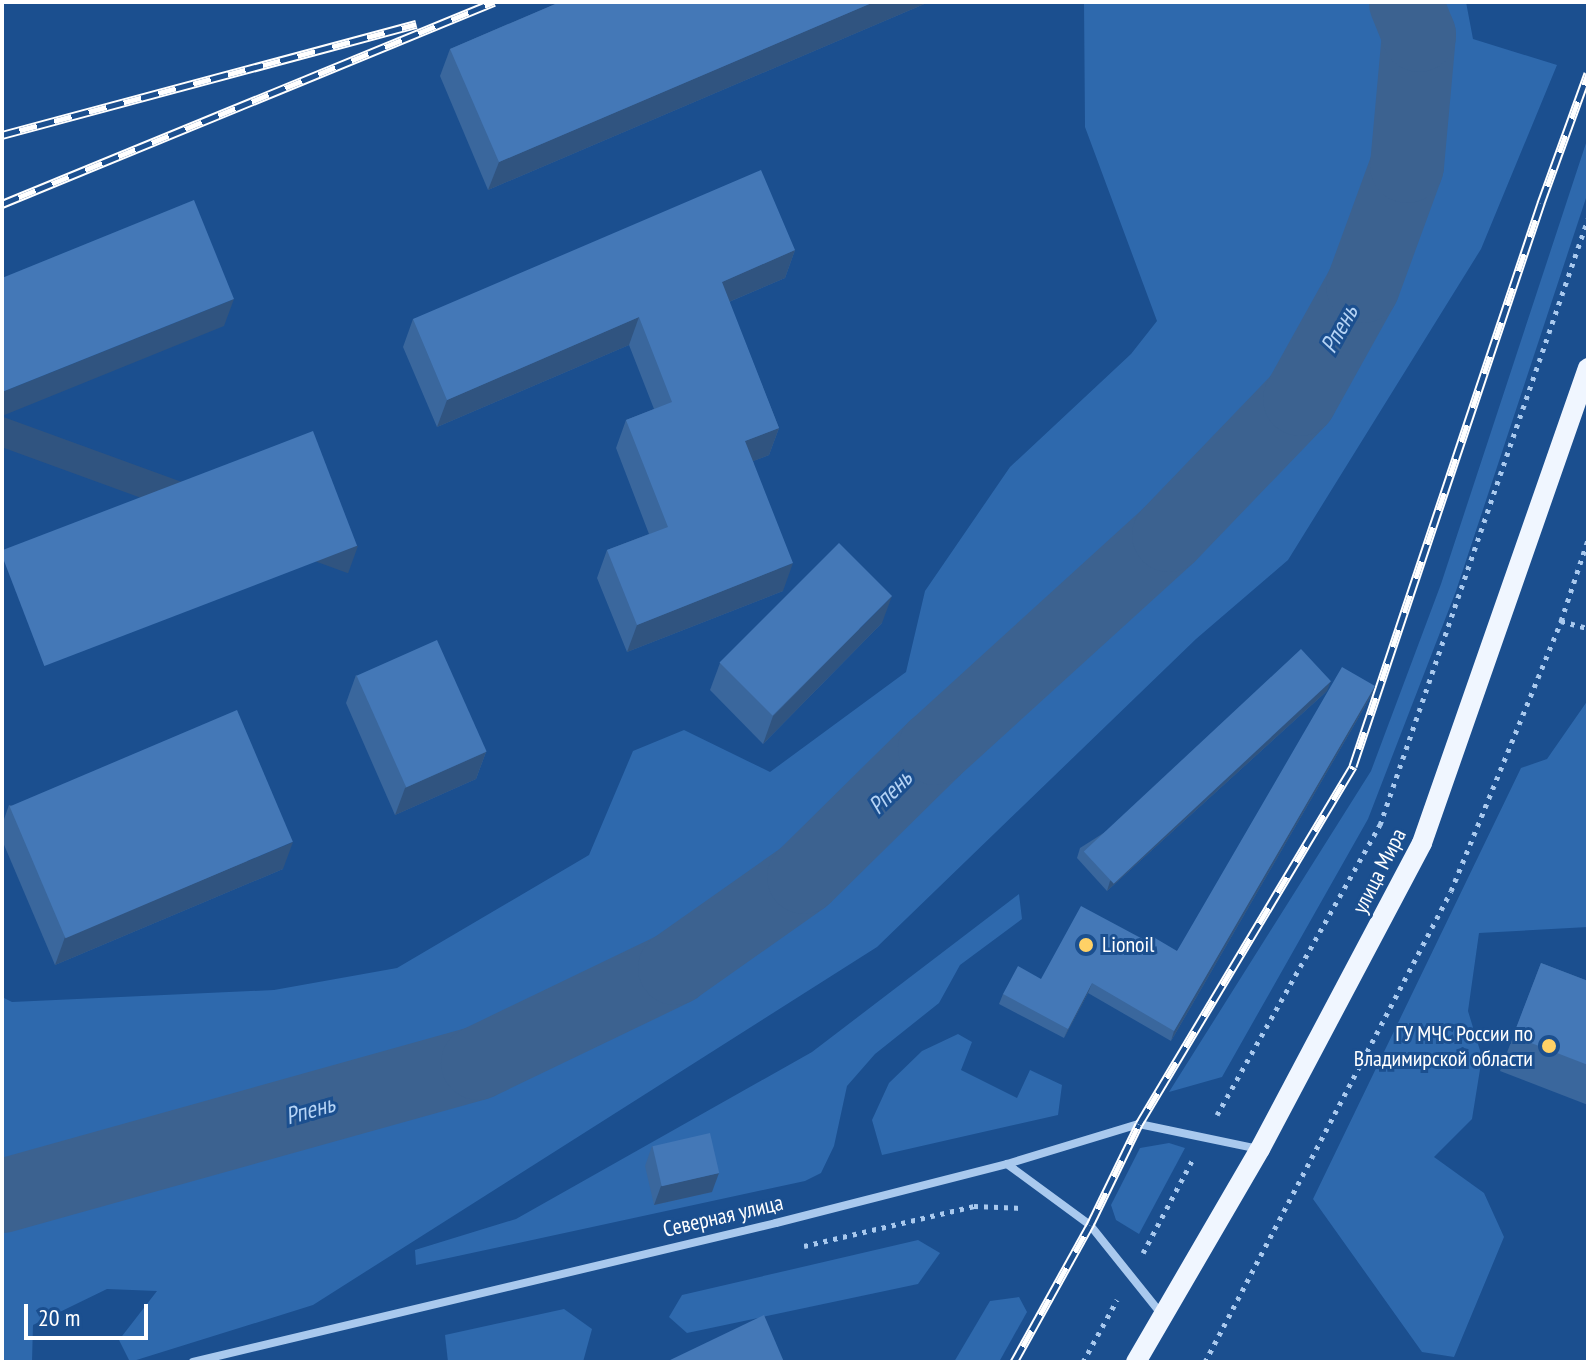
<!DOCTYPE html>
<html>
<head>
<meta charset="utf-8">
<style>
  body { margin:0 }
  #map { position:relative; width:1590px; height:1364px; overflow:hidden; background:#1b4f8f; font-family:"PT Sans Narrow",sans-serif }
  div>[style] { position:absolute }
  .green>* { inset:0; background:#2e69ad }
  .river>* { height:74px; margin:-37px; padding:0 37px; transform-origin:37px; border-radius:37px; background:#3c6290 }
  .path>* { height:5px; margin-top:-2.5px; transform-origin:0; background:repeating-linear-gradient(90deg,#a9c9ee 0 4px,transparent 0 10px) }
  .street>* { height:8px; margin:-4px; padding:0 4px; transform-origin:4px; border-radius:4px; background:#a9c9ee }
  .primary>* { height:20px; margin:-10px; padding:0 10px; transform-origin:10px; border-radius:10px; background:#f0f6ff }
  .rail>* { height:9px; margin-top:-4.5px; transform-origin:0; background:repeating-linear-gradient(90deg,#1b4f8f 0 18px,#fff 0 36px); box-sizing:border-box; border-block:2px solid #fff }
  .wall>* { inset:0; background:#3a679d }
  .shaded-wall>* { inset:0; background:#305480; transform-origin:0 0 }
  .building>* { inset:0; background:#4478b7; transform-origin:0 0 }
  .dots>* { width:22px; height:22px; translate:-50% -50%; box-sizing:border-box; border:4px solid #1b4f8f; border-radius:50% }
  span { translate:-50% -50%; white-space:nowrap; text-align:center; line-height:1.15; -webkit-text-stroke:6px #1b4f8f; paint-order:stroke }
  .street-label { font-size:22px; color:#fff }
  .poi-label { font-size:22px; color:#fff }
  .left { translate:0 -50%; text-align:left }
  .right { translate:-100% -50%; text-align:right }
  .water-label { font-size:24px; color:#b5d3f5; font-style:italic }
  .frame { position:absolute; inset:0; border:4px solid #fff; pointer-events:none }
  .scale { position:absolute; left:24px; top:1304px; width:124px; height:36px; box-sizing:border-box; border:4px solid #fff; border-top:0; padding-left:10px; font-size:24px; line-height:28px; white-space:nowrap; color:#fff; -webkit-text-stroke:6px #1b4f8f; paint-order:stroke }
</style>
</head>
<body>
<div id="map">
  <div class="green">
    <div style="clip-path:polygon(1084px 2px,1466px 2px,1473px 39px,1557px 65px,1481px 249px,1288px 560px,1196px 639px,877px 947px,313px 1305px,130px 1362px,119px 1340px,157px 1291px,107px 1289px,33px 1325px,32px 1362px,2px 1362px,2px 997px,12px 1002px,274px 990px,397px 968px,589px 855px,633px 751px,684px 730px,770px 772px,906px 672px,925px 591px,1010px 467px,1131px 354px,1157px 321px,1085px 127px)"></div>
    <div style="clip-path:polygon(1588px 137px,1588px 192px,1456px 591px,1368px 819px,1222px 1077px,1169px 1092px,1371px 771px,1441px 584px)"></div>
    <div style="clip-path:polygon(1588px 700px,1588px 927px,1479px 933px,1468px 1011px,1482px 1057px,1472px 1119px,1434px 1157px,1484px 1193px,1504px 1237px,1454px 1357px,1422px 1352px,1313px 1199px,1521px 768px,1547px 759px)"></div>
    <div style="clip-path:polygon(1019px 894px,1022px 919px,960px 965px,939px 1003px,875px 1054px,847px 1086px,834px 1146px,821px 1173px,805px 1181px,416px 1265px,415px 1250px,516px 1219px,812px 1052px)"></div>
    <div style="clip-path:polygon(958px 1034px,972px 1042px,961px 1070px,1017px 1098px,1030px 1070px,1062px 1085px,1058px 1115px,882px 1155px,872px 1120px,889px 1083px,922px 1051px)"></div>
    <div style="clip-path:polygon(1169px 1143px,1185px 1148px,1139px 1234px,1116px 1220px,1111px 1205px,1140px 1148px)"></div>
    <div style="clip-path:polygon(918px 1240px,940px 1253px,918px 1284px,687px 1333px,669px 1317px,682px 1295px)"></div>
    <div style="clip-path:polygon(1019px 1297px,1027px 1312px,999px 1362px,954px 1362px,990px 1301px)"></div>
    <div style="clip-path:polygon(564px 1309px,592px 1329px,583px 1362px,448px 1362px,445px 1335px)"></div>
  </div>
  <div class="river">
    <div style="left:2px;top:1196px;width:494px;rotate:-15.6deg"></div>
    <div style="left:478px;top:1063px;width:219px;rotate:-25.7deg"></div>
    <div style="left:675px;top:968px;width:158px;rotate:-35.2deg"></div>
    <div style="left:804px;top:877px;width:184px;rotate:-44.6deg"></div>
    <div style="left:935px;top:748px;width:316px;rotate:-42.3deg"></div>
    <div style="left:1169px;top:535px;width:189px;rotate:-46.1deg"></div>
    <div style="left:1300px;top:399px;width:129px;rotate:-60.9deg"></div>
    <div style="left:1363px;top:286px;width:128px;rotate:-69.9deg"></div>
    <div style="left:1407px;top:166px;width:132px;rotate:-84.8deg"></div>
    <div style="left:1419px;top:35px;width:35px;rotate:-112deg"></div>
  </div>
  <div class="path">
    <div style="left:1561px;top:621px;width:28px;rotate:15deg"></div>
    <div style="left:1217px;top:1115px;width:333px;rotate:-60.7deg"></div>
    <div style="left:1380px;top:825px;width:641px;rotate:-71.06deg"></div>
    <div style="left:804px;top:1246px;width:175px;rotate:-13.2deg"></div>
    <div style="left:974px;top:1206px;width:47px;rotate:2.4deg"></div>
    <div style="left:1143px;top:1253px;width:106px;rotate:-62deg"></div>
    <div style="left:1083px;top:1362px;width:71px;rotate:-61.3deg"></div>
    <div style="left:1205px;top:1362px;width:531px;rotate:-62.42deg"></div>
    <div style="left:1451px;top:891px;width:292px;rotate:-67.8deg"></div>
    <div style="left:1561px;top:621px;width:85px;rotate:-71.6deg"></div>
  </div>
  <div class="street">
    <div style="left:1007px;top:1164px;width:103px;rotate:36.3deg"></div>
    <div style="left:1090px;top:1225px;width:117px;rotate:51.3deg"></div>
    <div style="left:193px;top:1362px;width:599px;rotate:-13.41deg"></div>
    <div style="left:776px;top:1223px;width:238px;rotate:-14.3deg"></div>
    <div style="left:1007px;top:1164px;width:138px;rotate:-16.9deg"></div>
    <div style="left:1139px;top:1124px;width:123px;rotate:11.8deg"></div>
  </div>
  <div class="primary">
    <div style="left:1136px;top:1362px;width:246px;rotate:-59.8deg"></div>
    <div style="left:1260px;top:1149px;width:346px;rotate:-62.1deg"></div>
    <div style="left:1422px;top:843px;width:503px;rotate:-70.74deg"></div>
  </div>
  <div class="rail">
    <div style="left:2px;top:135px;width:429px;rotate:-15deg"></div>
    <div style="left:2px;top:204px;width:532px;rotate:-22.32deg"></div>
    <div style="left:1014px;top:1362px;width:157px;rotate:-61deg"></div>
    <div style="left:1090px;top:1225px;width:112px;rotate:-64.1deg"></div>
    <div style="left:1139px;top:1124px;width:417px;rotate:-59.1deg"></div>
    <div style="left:1353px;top:766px;width:594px;rotate:-71.53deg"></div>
    <div style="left:1541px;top:203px;width:138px;rotate:-70.1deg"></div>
  </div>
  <div class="wall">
    <div style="clip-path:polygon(560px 2px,929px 2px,488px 190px,440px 76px,450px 49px)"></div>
    <div style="clip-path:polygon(795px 250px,785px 278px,729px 302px,779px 428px,769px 455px,753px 461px,783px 591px,627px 652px,597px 578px,607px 550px,649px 534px,616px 448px,626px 420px,654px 409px,629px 345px,437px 427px,403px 347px,413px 319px)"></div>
    <div style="clip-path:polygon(882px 623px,763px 744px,710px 690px,720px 663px)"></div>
    <div style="clip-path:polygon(356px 675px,486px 752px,476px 779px,395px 815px,346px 703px)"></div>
    <div style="clip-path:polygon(1375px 686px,1371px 696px,1171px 1041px,1088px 993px,1064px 1038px,999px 1004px,1003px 994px,1041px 979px,1152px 944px,1177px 951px)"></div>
    <div style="clip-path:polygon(1327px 691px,1107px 891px,1077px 858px,1080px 848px)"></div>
    <div style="clip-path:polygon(9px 805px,283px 869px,55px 965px,2px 840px,2px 825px)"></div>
    <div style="clip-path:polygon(1541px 963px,1588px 981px,1588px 1105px,1500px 1071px)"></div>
    <div style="clip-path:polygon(652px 1146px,712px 1192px,654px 1205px,645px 1166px)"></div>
  </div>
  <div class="shaded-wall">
    <div style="clip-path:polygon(874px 2px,929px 2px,488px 190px,499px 162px)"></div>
    <div style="clip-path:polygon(795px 250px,785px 278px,712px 309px,722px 282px)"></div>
    <div style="clip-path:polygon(234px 299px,224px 326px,2px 416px,2px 392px)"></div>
    <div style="clip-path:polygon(639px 317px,629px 345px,437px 427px,447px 400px)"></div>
    <div style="clip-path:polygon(779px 428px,769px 455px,735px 468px,745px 441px)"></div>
    <div style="left:358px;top:546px;width:29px;height:383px;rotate:110deg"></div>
    <div style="clip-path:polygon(793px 563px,783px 591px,627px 652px,637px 625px)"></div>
    <div style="clip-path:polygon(892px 596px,882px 623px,763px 744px,773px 716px)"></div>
    <div style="clip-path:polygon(1331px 681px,1327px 691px,1107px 891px,1110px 881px)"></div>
    <div style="clip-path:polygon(1375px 686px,1371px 696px,1171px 1041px,1174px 1031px)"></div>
    <div style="clip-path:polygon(486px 752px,476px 779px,395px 815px,405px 788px)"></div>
    <div style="clip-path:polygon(293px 842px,283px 869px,55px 965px,65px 937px)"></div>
    <div style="clip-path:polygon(1092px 983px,1088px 993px,1064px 1038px,1068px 1029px)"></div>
    <div style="clip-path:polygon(719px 1173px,712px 1192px,654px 1205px,661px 1186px)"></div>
  </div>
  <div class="building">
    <div style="clip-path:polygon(560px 2px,874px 2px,499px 162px,450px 49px)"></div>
    <div style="clip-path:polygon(761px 170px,795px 250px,722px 282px,779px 428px,745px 441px,793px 563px,637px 625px,607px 550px,668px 527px,626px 420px,672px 402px,639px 317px,447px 400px,413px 319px)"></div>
    <div style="clip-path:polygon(194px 200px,234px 299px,2px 392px,2px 278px)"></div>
    <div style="left:313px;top:431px;width:123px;height:335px;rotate:69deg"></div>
    <div style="left:839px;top:543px;width:75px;height:169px;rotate:45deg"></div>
    <div style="left:437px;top:640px;width:122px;height:88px;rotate:66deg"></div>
    <div style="left:1301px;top:649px;width:44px;height:297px;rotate:47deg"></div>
    <div style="clip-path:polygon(1342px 667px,1375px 686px,1174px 1031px,1092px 983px,1068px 1029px,1003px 994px,1018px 966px,1041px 979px,1081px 906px,1152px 944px,1155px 938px,1177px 951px)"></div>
    <div style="left:237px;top:710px;width:143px;height:247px;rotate:67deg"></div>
    <div style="clip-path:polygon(1541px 963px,1588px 981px,1588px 1065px,1513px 1036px)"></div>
    <div style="left:710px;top:1133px;width:41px;height:59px;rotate:77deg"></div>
    <div style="clip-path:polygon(764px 1315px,784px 1362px,666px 1362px)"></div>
  </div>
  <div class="dots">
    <div style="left:1086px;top:945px;background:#ffd166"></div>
    <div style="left:1549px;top:1046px;background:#ffd166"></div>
  </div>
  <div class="street-label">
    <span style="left:1379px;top:871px;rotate:-63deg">улица Мира</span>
    <span style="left:723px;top:1216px;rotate:-13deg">Северная улица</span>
  </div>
  <div class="poi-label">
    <span class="left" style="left:1102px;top:945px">Lionoil</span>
    <span class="right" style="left:1533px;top:1046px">ГУ МЧС России по<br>Владимирской области</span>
  </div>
  <div class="water-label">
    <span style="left:1339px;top:329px;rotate:-61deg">Рпень</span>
    <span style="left:890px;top:792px;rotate:-45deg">Рпень</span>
    <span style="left:310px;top:1110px;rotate:-16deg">Рпень</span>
  </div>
  <div class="frame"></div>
  <div class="scale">20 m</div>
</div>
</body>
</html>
